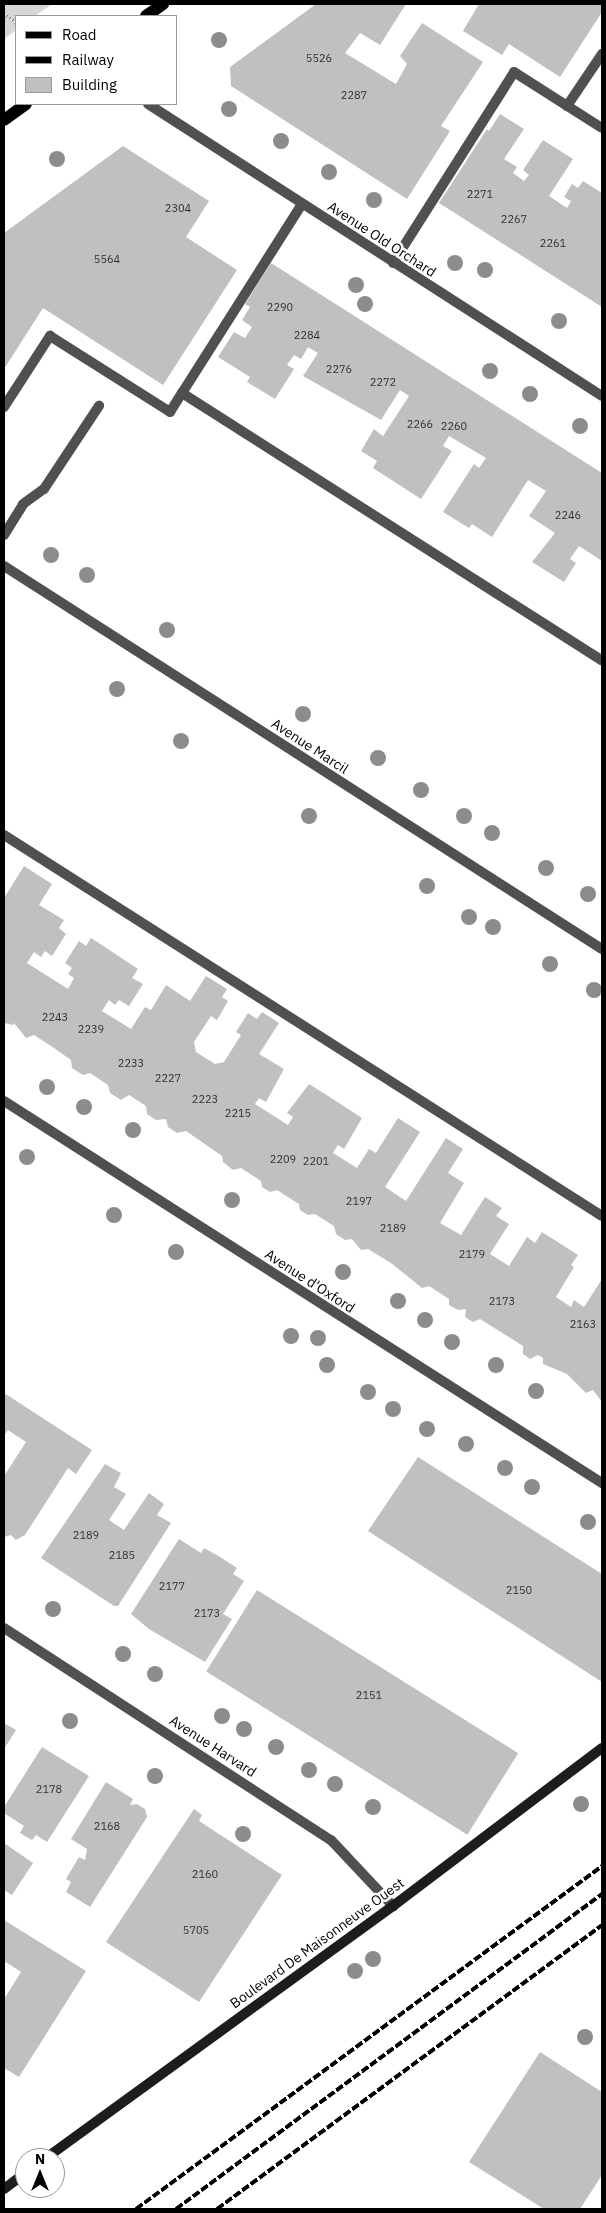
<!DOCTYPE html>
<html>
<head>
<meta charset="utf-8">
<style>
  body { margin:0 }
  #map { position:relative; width:606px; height:2213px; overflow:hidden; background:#fff; font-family:"IBM Plex Sans",sans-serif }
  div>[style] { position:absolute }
  .green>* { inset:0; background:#d7d7d7 }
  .building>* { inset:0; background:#c0c0c0; transform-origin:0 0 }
  .path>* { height:3px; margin-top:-1.5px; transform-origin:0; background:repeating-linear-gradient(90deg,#727272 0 1px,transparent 0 3.5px) }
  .lane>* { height:10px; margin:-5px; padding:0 5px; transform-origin:5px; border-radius:5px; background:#505050 }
  .street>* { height:10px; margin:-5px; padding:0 5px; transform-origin:5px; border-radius:5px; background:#505050 }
  .secondary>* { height:10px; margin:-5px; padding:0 5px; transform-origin:5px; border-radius:5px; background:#1d1d1d }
  .primary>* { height:12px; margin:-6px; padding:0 6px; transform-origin:6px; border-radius:6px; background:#000 }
  .rail>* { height:4px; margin-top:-2px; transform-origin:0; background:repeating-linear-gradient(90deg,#000 0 8px,transparent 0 10.5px) }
  .trees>* { width:16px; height:16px; margin:-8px; border-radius:50%; background:#8c8c8c }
  span { translate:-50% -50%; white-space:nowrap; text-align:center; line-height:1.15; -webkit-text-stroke:5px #fff; paint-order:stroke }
  .number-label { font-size:11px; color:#303030 }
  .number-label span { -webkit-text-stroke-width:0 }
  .street-label { font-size:14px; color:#000 }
  .frame { position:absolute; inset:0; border:5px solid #000; pointer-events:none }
  .legend { position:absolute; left:15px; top:15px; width:162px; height:90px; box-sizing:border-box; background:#fff; border:1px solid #999; margin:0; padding:6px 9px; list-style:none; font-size:15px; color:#000 }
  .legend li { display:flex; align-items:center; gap:10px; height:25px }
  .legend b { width:25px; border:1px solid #999 }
  .north { position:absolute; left:15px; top:2148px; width:50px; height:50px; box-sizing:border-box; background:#fff; border:1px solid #999; border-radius:50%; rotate:0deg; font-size:14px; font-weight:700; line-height:20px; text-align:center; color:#000 }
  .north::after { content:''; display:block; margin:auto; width:18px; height:22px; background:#000; clip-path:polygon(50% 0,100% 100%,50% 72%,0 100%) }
</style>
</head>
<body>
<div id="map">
  <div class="green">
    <div style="clip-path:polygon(4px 4px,52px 4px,35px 16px,16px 16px,16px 30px,4px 39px)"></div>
  </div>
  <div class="building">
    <div style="clip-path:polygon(316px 4px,406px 4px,380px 45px,360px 33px,345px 53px,396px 84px,407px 64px,400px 56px,422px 23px,483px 62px,441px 126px,450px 131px,407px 199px,231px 86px,230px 67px)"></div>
    <div style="clip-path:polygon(479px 4px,602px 4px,602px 12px,560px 77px,509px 44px,502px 55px,463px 31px)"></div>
    <div style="clip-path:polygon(500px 114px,524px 129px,504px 159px,517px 167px,513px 173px,524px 181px,529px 175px,523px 170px,543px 140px,573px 159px,549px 196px,567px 208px,571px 201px,564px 197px,572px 184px,578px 188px,583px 181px,602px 193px,602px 307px,439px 203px,487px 129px,489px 131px)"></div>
    <div style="clip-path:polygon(123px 146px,209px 201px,186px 237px,237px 270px,163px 385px,43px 308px,4px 369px,4px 233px)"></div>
    <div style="clip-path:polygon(271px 263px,602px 473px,602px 561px,579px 546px,570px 559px,576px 563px,564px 582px,532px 562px,555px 533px,529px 516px,546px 491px,528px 480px,492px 537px,472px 524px,469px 528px,443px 512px,474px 464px,479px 468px,486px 458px,449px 436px,443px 446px,452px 451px,421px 499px,373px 468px,377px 461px,361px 451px,374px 429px,383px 436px,409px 396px,400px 390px,381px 420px,303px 376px,318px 353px,308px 347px,301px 359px,294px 355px,287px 365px,294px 369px,275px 399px,247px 382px,250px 377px,218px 357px,234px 332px,245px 338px,252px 327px,242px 320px,250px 307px,245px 304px)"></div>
    <div style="clip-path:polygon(24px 866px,52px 884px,39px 905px,64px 920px,59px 928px,66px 934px,52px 956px,45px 951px,41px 957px,34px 952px,27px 963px,68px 989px,74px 978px,68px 974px,72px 968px,65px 963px,79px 941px,86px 946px,91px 938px,114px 953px,138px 969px,132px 978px,143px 984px,129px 1006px,119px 1000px,115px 1005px,109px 1000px,102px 1011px,131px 1029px,145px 1007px,151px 1010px,166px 985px,190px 1001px,206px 976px,227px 989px,222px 997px,228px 1001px,217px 1020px,211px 1016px,194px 1042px,196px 1052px,215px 1064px,224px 1062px,241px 1035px,236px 1032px,248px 1013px,257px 1019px,262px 1012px,279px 1023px,259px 1054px,284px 1069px,266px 1102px,259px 1098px,255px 1104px,288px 1125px,293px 1117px,287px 1113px,309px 1084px,336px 1101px,362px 1118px,344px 1149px,338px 1145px,333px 1153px,357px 1168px,369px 1149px,376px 1153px,398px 1118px,420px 1132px,385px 1187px,406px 1201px,446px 1138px,463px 1149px,448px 1173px,464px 1183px,440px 1223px,461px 1235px,485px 1197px,502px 1208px,496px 1216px,509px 1224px,490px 1254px,509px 1266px,527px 1237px,535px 1243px,542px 1232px,578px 1255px,571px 1265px,574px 1267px,556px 1297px,571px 1307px,574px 1300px,584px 1307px,602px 1279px,602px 1402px,593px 1390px,586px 1393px,567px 1374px,543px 1364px,543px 1358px,538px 1355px,530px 1359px,523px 1354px,523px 1346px,480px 1319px,473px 1322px,465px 1317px,466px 1309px,458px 1310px,449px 1305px,449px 1299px,429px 1286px,422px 1288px,391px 1263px,368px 1249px,361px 1250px,352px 1239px,345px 1240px,336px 1234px,334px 1226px,315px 1214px,308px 1215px,300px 1210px,299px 1204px,277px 1190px,270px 1192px,262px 1187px,261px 1181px,241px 1168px,233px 1170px,223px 1162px,222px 1156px,186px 1131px,177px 1133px,168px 1127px,166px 1119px,156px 1120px,147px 1114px,146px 1106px,129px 1095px,121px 1100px,110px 1093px,108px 1085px,90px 1073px,83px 1075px,72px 1068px,71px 1060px,54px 1048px,34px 1035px,26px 1038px,14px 1023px,13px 1025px,4px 1023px,4px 898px)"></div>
    <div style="clip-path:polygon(4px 1393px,92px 1450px,76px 1474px,68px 1468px,25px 1535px,16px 1540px,11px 1535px,4px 1537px,4px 1476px,26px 1442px,8px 1430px,4px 1436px)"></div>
    <div style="clip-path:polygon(418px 1457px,602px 1574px,602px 1682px,368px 1531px)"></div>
    <div style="clip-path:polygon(105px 1464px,121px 1473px,114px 1487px,126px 1494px,109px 1520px,124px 1530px,149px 1493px,164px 1504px,157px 1515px,171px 1523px,118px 1606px,114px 1606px,41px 1558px)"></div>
    <div style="clip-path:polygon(179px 1539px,201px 1553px,204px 1548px,220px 1557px,237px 1568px,233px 1574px,244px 1581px,223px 1614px,232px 1619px,205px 1662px,149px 1629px,131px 1614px)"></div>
    <div style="left:257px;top:1590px;width:308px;height:96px;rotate:32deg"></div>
    <div style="clip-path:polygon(4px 1723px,16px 1730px,4px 1749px)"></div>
    <div style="clip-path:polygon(42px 1747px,89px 1776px,47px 1842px,36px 1835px,32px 1840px,20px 1833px,24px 1826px,4px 1813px,4px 1807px)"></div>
    <div style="clip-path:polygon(106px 1782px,133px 1799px,130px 1805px,137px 1804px,145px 1809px,147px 1817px,90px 1907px,66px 1892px,71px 1882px,66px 1879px,79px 1857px,85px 1860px,87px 1849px,71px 1839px)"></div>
    <div style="clip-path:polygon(194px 1809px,202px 1815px,199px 1821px,282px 1875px,199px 2002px,106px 1942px)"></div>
    <div style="clip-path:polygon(4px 1843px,33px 1863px,12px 1895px,4px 1890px)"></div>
    <div style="clip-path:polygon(4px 1920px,86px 1971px,19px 2077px,4px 2068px,4px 1999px,21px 1972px,4px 1961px)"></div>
    <div style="clip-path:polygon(540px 2052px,602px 2092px,602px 2175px,580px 2209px,544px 2209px,469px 2162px)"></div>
  </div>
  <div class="path">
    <div style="left:4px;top:13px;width:15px;rotate:37deg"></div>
  </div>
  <div class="lane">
    <div style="left:567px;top:106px;width:63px;rotate:-56.1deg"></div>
    <div style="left:302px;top:204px;width:224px;rotate:122.4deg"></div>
    <div style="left:182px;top:393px;width:498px;rotate:32.5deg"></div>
    <div style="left:393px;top:263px;width:226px;rotate:-57.6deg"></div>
    <div style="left:514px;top:72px;width:104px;rotate:32.5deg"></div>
    <div style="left:4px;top:407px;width:85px;rotate:-57.1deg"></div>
    <div style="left:50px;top:336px;width:142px;rotate:32.3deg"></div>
    <div style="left:170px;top:412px;width:22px;rotate:-58deg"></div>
    <div style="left:4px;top:535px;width:36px;rotate:-58deg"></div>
    <div style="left:23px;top:504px;width:26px;rotate:-36deg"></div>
    <div style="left:44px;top:489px;width:100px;rotate:-56.5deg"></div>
    <div style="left:4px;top:835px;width:709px;rotate:32.5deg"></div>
  </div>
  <div class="street">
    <div style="left:148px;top:104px;width:540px;rotate:32.75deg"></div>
    <div style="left:4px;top:566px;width:710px;rotate:32.64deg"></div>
    <div style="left:4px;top:1101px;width:710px;rotate:32.57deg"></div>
    <div style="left:4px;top:1628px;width:390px;rotate:33deg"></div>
    <div style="left:331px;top:1840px;width:91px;rotate:46.8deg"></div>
  </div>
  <div class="secondary">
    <div style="left:46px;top:2158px;width:429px;rotate:-36deg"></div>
    <div style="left:393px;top:1906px;width:262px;rotate:-37.1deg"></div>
    <div style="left:4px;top:2189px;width:26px;rotate:-37deg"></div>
  </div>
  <div class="primary">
    <div style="left:146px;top:16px;width:21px;rotate:-35deg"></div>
    <div style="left:4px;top:120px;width:27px;rotate:-36deg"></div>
  </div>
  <div class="rail">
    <div style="left:136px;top:2209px;width:579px;rotate:-36.35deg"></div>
    <div style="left:176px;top:2209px;width:530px;rotate:-36.48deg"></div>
    <div style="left:217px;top:2209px;width:478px;rotate:-36.4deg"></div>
  </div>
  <div class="trees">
    <div style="left:219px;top:40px"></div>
    <div style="left:229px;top:109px"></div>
    <div style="left:281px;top:141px"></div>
    <div style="left:57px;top:159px"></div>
    <div style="left:329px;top:172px"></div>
    <div style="left:374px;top:200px"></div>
    <div style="left:455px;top:263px"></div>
    <div style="left:485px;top:270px"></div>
    <div style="left:356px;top:285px"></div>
    <div style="left:365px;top:304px"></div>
    <div style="left:559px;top:321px"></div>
    <div style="left:490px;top:371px"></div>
    <div style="left:530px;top:394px"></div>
    <div style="left:580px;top:426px"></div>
    <div style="left:51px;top:555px"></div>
    <div style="left:87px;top:575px"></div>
    <div style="left:167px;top:630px"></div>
    <div style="left:117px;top:689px"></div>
    <div style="left:303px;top:714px"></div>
    <div style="left:181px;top:741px"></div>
    <div style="left:378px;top:758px"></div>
    <div style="left:421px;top:790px"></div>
    <div style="left:309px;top:816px"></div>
    <div style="left:464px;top:816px"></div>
    <div style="left:492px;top:833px"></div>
    <div style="left:546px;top:868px"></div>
    <div style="left:427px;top:886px"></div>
    <div style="left:588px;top:894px"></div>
    <div style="left:469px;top:917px"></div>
    <div style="left:493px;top:927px"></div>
    <div style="left:550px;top:964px"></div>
    <div style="left:594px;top:990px"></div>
    <div style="left:47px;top:1087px"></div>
    <div style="left:84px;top:1107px"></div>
    <div style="left:133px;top:1130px"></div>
    <div style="left:27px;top:1157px"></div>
    <div style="left:232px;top:1200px"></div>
    <div style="left:114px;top:1215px"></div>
    <div style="left:176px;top:1252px"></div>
    <div style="left:343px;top:1272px"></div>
    <div style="left:398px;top:1301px"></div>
    <div style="left:425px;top:1320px"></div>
    <div style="left:291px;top:1336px"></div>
    <div style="left:318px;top:1338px"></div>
    <div style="left:452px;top:1342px"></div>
    <div style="left:327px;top:1365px"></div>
    <div style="left:496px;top:1365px"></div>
    <div style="left:536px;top:1391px"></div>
    <div style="left:368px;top:1392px"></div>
    <div style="left:393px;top:1409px"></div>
    <div style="left:427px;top:1429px"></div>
    <div style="left:466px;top:1444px"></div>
    <div style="left:505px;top:1468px"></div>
    <div style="left:532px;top:1487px"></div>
    <div style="left:588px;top:1522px"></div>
    <div style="left:53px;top:1609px"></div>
    <div style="left:123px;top:1654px"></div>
    <div style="left:155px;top:1674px"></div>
    <div style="left:222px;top:1716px"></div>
    <div style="left:70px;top:1721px"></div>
    <div style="left:244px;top:1729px"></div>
    <div style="left:276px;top:1747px"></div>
    <div style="left:309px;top:1770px"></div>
    <div style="left:155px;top:1776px"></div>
    <div style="left:335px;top:1784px"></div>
    <div style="left:581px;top:1804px"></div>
    <div style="left:373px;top:1807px"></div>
    <div style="left:243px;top:1834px"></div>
    <div style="left:373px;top:1959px"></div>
    <div style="left:355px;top:1971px"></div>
    <div style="left:585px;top:2037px"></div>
  </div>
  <div class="number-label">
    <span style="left:319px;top:58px">5526</span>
    <span style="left:354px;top:95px">2287</span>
    <span style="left:480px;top:194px">2271</span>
    <span style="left:178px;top:208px">2304</span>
    <span style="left:514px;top:219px">2267</span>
    <span style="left:553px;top:243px">2261</span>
    <span style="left:107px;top:259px">5564</span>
    <span style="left:280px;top:307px">2290</span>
    <span style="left:307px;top:335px">2284</span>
    <span style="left:339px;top:369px">2276</span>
    <span style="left:383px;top:382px">2272</span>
    <span style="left:420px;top:424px">2266</span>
    <span style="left:454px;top:426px">2260</span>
    <span style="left:568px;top:515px">2246</span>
    <span style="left:55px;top:1017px">2243</span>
    <span style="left:91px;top:1029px">2239</span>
    <span style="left:131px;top:1063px">2233</span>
    <span style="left:168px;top:1078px">2227</span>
    <span style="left:205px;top:1099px">2223</span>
    <span style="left:238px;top:1113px">2215</span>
    <span style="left:283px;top:1159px">2209</span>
    <span style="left:316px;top:1161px">2201</span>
    <span style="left:359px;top:1201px">2197</span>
    <span style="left:393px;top:1228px">2189</span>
    <span style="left:472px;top:1254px">2179</span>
    <span style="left:502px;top:1301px">2173</span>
    <span style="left:583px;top:1324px">2163</span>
    <span style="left:86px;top:1535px">2189</span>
    <span style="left:122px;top:1555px">2185</span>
    <span style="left:172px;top:1586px">2177</span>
    <span style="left:519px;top:1590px">2150</span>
    <span style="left:207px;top:1613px">2173</span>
    <span style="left:369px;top:1695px">2151</span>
    <span style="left:49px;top:1789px">2178</span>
    <span style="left:107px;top:1826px">2168</span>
    <span style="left:205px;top:1874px">2160</span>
    <span style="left:196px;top:1930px">5705</span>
  </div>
  <div class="street-label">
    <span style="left:382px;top:239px;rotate:33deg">Avenue Old Orchard</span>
    <span style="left:310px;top:746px;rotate:33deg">Avenue Marcil</span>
    <span style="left:310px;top:1281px;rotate:33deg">Avenue d'Oxford</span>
    <span style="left:213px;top:1746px;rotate:33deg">Avenue Harvard</span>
    <span style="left:317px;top:1943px;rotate:-36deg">Boulevard De Maisonneuve Ouest</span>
  </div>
  <div class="frame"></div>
  <ul class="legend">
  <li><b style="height:6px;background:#000"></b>Road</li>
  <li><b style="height:6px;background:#000"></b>Railway</li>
  <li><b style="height:14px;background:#c0c0c0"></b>Building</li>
  </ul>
  <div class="north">N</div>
</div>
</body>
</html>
